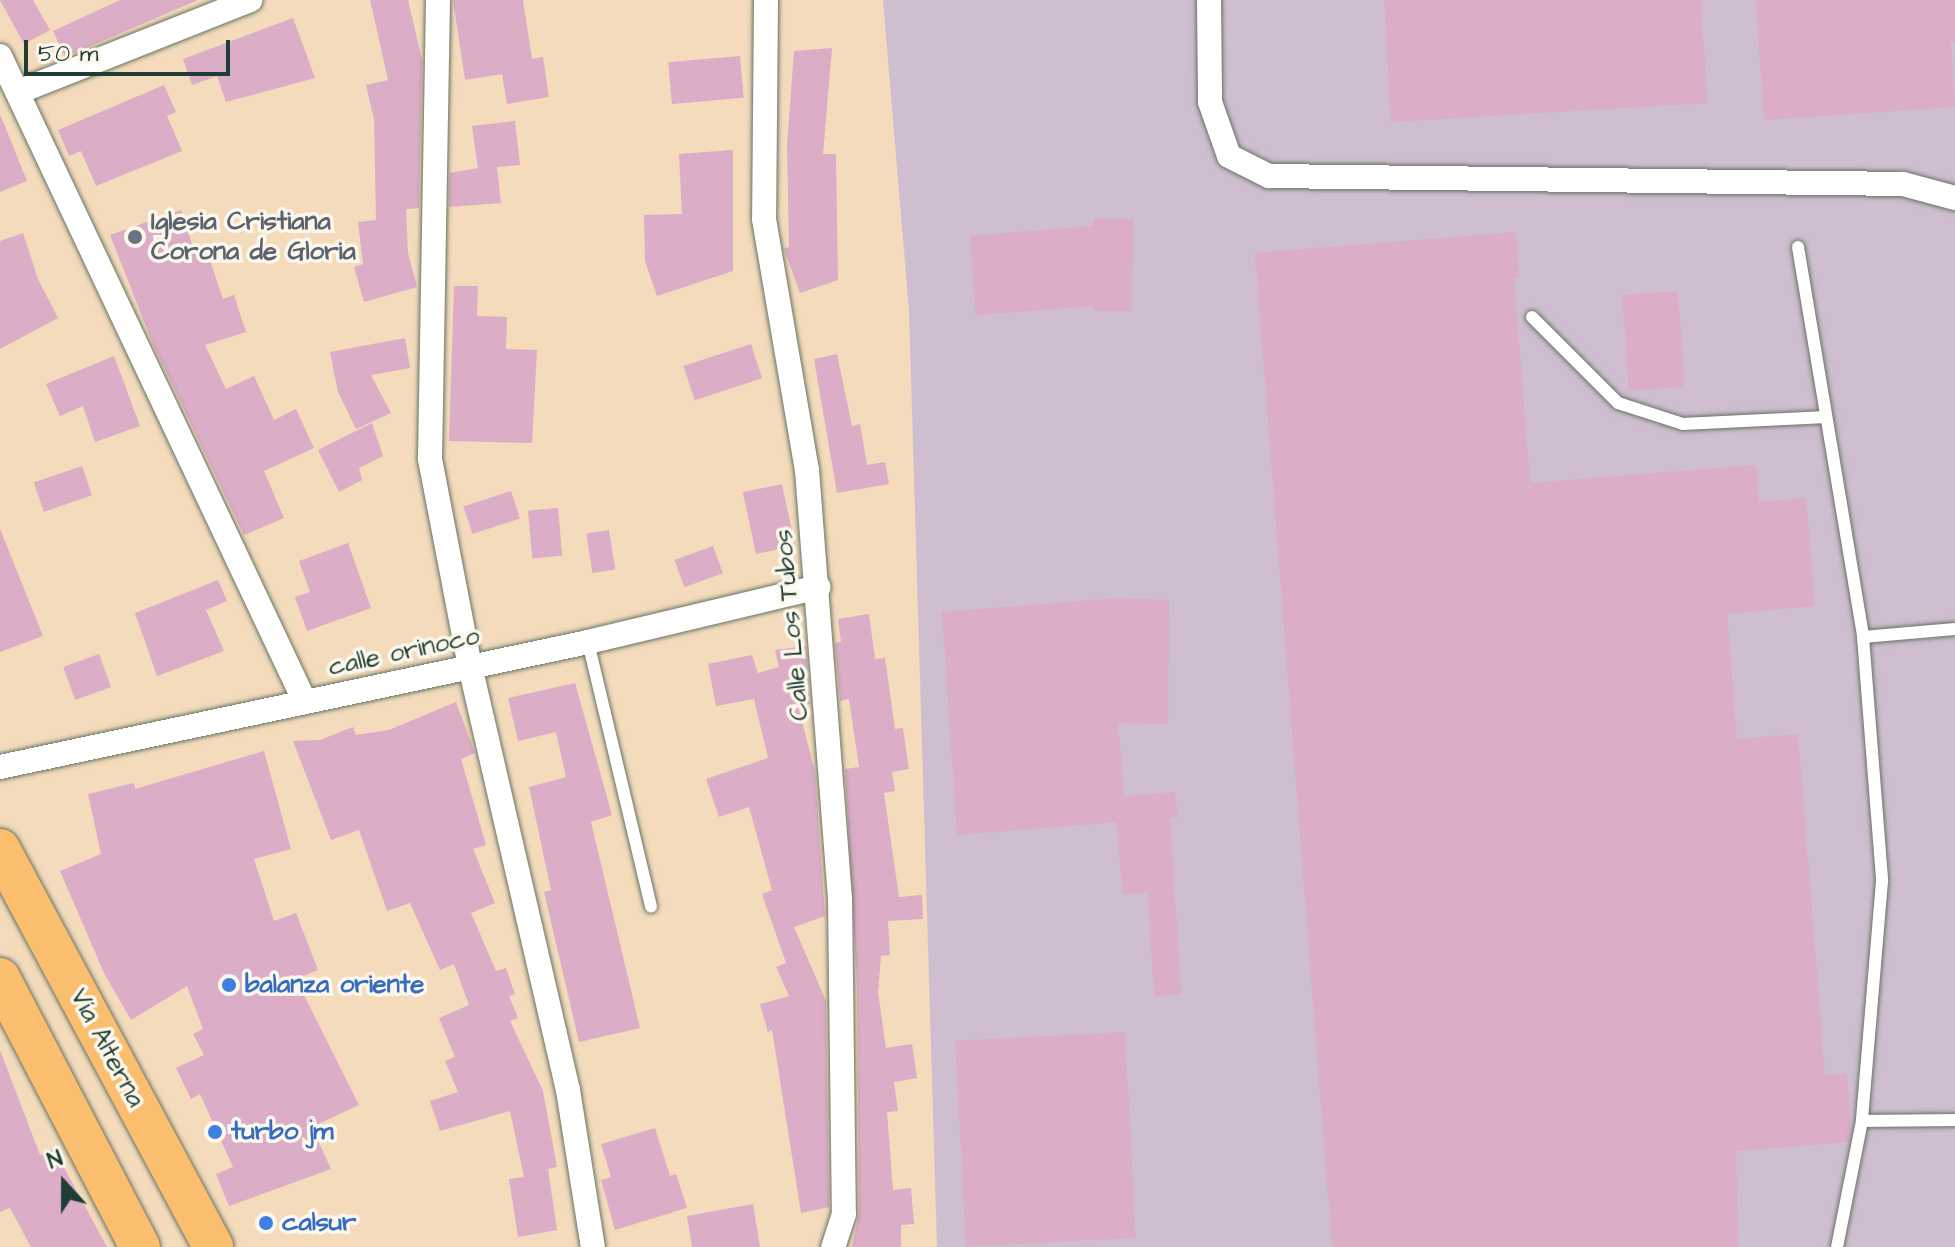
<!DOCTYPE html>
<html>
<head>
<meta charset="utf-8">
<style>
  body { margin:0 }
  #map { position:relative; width:1955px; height:1247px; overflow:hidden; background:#f3dbbc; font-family:"Architects Daughter",sans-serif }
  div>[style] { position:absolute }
  .industrial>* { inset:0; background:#cebed0 }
  .building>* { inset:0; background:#dbadc6; transform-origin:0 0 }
  .roads { filter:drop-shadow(0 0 2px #697464) drop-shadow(0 0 2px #697464) }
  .service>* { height:12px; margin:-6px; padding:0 6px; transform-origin:6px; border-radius:6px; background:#fff }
  .minor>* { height:24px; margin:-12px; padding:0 12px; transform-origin:12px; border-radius:12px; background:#fff }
  .trunk>* { height:40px; margin:-20px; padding:0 20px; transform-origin:20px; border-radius:20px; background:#fabe6e }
  .dots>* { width:22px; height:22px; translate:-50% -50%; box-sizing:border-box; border:4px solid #fbf7ec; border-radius:50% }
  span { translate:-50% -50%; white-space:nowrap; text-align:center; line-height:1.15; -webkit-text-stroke:7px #fbf7ec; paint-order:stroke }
  .worship-label { font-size:26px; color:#5b616d; font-weight:700 }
  .left { translate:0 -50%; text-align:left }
  .street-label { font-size:26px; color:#1f3d34 }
  .shop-label { font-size:26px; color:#366cbe; font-weight:700 }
  .north { position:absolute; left:24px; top:1143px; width:80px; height:80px; -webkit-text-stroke:6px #fbf7ec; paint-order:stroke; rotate:339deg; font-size:22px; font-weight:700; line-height:32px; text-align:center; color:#1f3d34 }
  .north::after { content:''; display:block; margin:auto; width:28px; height:36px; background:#1f3d34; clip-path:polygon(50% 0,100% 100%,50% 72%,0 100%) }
  .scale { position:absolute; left:24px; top:40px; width:206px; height:36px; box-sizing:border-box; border:4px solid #1f3d34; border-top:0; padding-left:10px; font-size:24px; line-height:28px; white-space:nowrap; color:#1f3d34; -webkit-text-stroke:6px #fbf7ec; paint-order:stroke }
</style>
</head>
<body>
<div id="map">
  <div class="industrial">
    <div style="clip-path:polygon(883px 0,1955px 0,1955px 1247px,937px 1247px,909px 310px)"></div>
  </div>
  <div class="building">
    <div style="clip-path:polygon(0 0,33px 0,50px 30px,24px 44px)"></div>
    <div style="clip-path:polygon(120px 0,198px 0,65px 57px,53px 31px)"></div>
    <div style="clip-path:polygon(370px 0,408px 0,422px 60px,419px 208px,406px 209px,408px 253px,417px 287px,364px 302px,354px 267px,363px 264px,358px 222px,376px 220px,374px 119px,366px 85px,388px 80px)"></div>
    <div style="clip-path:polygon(453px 0,523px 0,532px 59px,543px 57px,549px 97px,507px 104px,502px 74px,465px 80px)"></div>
    <div style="clip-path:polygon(1384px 0,1701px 0,1707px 103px,1391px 122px)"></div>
    <div style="clip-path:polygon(1756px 0,1955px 0,1955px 42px,1951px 42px,1955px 107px,1764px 120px)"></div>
    <div style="clip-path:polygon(293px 18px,315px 78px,226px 102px,217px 76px,192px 85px,183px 59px)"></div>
    <div style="clip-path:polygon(832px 48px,823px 154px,836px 154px,838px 280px,800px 293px,784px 249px,789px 247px,787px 145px,794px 51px)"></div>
    <div style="left:740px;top:56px;width:42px;height:72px;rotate:85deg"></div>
    <div style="clip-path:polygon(164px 85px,176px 112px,167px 116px,182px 151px,96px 186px,81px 151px,69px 156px,58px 130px)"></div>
    <div style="clip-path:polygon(1px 116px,27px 181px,0 192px,0 117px)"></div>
    <div style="clip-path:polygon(515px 121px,520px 165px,497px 167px,501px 203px,449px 207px,450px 173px,478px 168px,472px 126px)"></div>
    <div style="clip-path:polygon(733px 150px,733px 271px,657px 296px,645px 261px,644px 215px,682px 214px,679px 154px)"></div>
    <div style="clip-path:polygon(181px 210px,194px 250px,205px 246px,223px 299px,234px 295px,246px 332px,205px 345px,226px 389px,254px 376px,274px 420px,296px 409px,314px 448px,264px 471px,284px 518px,244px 535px,153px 344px,110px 235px)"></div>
    <div style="clip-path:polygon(1093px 219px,1133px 219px,1132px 311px,1093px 311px,1093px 306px,976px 315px,970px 236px,1093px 226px)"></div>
    <div style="clip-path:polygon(1516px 232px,1520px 278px,1514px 279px,1530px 483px,1756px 465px,1759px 502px,1806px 498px,1815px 606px,1727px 614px,1737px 739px,1798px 734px,1825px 1075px,1847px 1074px,1851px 1130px,1849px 1142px,1736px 1151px,1738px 1247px,1332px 1247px,1255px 253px)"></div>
    <div style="clip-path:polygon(23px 233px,38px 279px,58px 318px,0 349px,0 241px)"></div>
    <div style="clip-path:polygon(454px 286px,478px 286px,477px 316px,507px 317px,506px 349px,537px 350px,532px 443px,449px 441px)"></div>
    <div style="left:1678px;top:291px;width:96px;height:56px;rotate:86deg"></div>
    <div style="clip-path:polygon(405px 338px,410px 368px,371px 375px,391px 413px,356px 429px,338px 392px,330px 352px)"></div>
    <div style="left:751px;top:344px;width:36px;height:71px;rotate:72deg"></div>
    <div style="clip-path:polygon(837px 354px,852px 426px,860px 424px,867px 465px,885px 462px,889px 484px,837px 493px,814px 359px)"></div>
    <div style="clip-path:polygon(114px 356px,140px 426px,95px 442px,83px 406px,60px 416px,46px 384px)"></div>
    <div style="clip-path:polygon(372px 423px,383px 456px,359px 468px,362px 480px,339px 492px,318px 450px)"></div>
    <div style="left:82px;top:466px;width:31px;height:51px;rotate:71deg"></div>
    <div style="left:782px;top:484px;width:63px;height:40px;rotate:78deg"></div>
    <div style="left:511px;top:491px;width:29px;height:50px;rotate:72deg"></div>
    <div style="left:558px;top:508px;width:48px;height:30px;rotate:85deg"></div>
    <div style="clip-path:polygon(0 529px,43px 636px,0 652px)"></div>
    <div style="left:609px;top:530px;width:40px;height:23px;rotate:81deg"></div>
    <div style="clip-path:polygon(348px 543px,371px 608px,307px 631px,295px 597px,310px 592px,299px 561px)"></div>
    <div style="left:713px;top:546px;width:29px;height:41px;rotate:70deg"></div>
    <div style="clip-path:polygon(218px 580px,227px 601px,206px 610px,224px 651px,157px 676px,135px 613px)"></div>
    <div style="clip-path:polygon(1119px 598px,1169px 600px,1168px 724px,1118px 723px,1124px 796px,1175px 792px,1177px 817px,1170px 818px,1181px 994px,1154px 996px,1148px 893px,1122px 894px,1117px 822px,957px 835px,942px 612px)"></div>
    <div style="clip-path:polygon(869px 614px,875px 659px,885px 658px,895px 729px,903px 728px,909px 769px,892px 772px,895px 791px,884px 793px,899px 897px,922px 895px,923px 919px,888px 921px,890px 955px,881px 956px,878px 992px,886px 1048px,912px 1044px,917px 1078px,894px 1082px,898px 1111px,887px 1112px,893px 1190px,911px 1188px,914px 1224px,901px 1225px,901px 1247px,852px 1247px,859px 1214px,857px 986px,845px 769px,859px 767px,849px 699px,840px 701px,835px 643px,841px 642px,838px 619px)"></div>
    <div style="clip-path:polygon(806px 646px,810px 704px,798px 706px,815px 772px,825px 916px,794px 927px,826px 1001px,829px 1207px,801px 1213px,772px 1030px,768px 1032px,760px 1004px,789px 996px,776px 967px,786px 963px,762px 894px,772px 890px,749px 807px,719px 817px,706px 779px,768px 758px,754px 699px,716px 706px,708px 664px,752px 655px,758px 673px,779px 667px,775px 650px)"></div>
    <div style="left:99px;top:654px;width:35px;height:38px;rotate:70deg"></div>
    <div style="clip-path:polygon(575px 683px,612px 815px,591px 822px,640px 1028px,579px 1042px,544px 892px,551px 890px,529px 787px,566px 777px,556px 732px,518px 741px,508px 698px)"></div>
    <div style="clip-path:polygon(456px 702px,475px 753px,461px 759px,486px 845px,473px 849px,495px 903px,471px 913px,496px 971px,506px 968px,515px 994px,509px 996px,518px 1018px,510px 1021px,543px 1091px,557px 1167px,548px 1169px,557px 1230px,518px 1237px,509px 1179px,524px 1177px,510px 1111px,440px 1131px,430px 1101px,458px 1092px,445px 1061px,455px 1057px,439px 1018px,469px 1005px,454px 964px,440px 970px,410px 903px,387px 911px,359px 830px,331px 840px,293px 741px,320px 740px,353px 727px,356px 735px,389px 730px)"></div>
    <div style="clip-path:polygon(264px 751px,291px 849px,254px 859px,274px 921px,296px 913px,318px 970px,296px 979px,359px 1105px,312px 1127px,331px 1169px,229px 1206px,216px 1174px,233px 1167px,200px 1094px,191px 1099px,176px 1068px,204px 1055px,193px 1034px,203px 1029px,187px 986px,131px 1020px,104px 973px,60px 871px,101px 854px,88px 794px,134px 783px,135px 789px)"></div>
    <div style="left:1125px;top:1032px;width:206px;height:170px;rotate:87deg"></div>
    <div style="clip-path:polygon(0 1050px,40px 1155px,54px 1149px,107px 1247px,31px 1247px,10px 1208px,0 1212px)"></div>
    <div style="clip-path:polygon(655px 1128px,670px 1176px,676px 1174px,687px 1208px,615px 1230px,601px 1180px,611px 1177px,601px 1144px)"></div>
    <div style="clip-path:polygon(753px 1204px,760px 1247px,692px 1247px,687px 1216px)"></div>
  </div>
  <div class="roads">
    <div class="service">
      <div style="left:1798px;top:247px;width:395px;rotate:80.5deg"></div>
      <div style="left:1863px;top:637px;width:245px;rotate:85.5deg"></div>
      <div style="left:1882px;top:881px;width:241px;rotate:94.8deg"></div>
      <div style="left:1862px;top:1121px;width:128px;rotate:101.2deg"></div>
      <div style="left:1532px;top:317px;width:122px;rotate:45deg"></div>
      <div style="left:1618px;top:403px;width:68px;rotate:17.9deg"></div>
      <div style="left:1683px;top:424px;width:143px;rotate:-2.8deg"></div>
      <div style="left:1863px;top:637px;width:92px;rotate:-5deg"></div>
      <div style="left:588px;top:642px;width:272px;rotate:76.6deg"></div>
      <div style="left:1862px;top:1121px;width:93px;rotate:-0.6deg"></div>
    </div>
    <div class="minor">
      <div style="left:438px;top:0;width:459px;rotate:91deg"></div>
      <div style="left:430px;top:459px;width:211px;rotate:79.1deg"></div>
      <div style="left:470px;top:666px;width:435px;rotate:77deg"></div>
      <div style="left:568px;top:1090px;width:159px;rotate:81deg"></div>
      <div style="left:766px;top:0;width:219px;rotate:90.5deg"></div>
      <div style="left:764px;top:219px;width:255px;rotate:80.3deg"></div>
      <div style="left:807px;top:470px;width:429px;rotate:85.6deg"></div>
      <div style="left:840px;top:898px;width:316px;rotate:89.3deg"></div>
      <div style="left:844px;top:1214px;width:35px;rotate:108deg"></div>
      <div style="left:1209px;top:0;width:102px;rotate:89.4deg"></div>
      <div style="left:1210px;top:102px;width:57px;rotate:70.6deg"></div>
      <div style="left:1229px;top:156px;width:45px;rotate:26.6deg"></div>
      <div style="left:1269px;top:176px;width:634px;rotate:0.72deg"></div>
      <div style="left:1903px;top:184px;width:54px;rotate:15.1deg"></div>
      <div style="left:0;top:56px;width:714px;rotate:64.73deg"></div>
      <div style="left:18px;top:92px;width:250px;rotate:-21.6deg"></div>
      <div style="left:0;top:767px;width:601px;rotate:-12deg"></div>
      <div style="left:588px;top:642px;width:237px;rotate:-13.4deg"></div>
    </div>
    <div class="trunk">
      <div style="left:0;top:849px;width:451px;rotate:61.8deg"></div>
      <div style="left:0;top:978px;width:303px;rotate:62.5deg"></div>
    </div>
  </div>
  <div class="dots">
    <div style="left:135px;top:237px;background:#6b7280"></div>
    <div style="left:229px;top:985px;background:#3f7fe0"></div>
    <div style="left:215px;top:1132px;background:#3f7fe0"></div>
    <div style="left:266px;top:1223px;background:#3f7fe0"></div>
  </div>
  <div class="worship-label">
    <span class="left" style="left:151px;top:237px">Iglesia Cristiana<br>Corona de Gloria</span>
  </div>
  <div class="street-label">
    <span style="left:792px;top:625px;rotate:-95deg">Calle Los Tubos</span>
    <span style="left:404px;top:652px;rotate:-12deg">calle orinoco</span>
    <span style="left:107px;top:1048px;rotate:62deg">Vía Alterna</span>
  </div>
  <div class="shop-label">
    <span class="left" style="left:245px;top:985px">balanza oriente</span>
    <span class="left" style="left:231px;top:1132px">turbo jm</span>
    <span class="left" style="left:282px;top:1223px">calsur</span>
  </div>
  <div class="north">N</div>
  <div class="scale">50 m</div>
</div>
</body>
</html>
